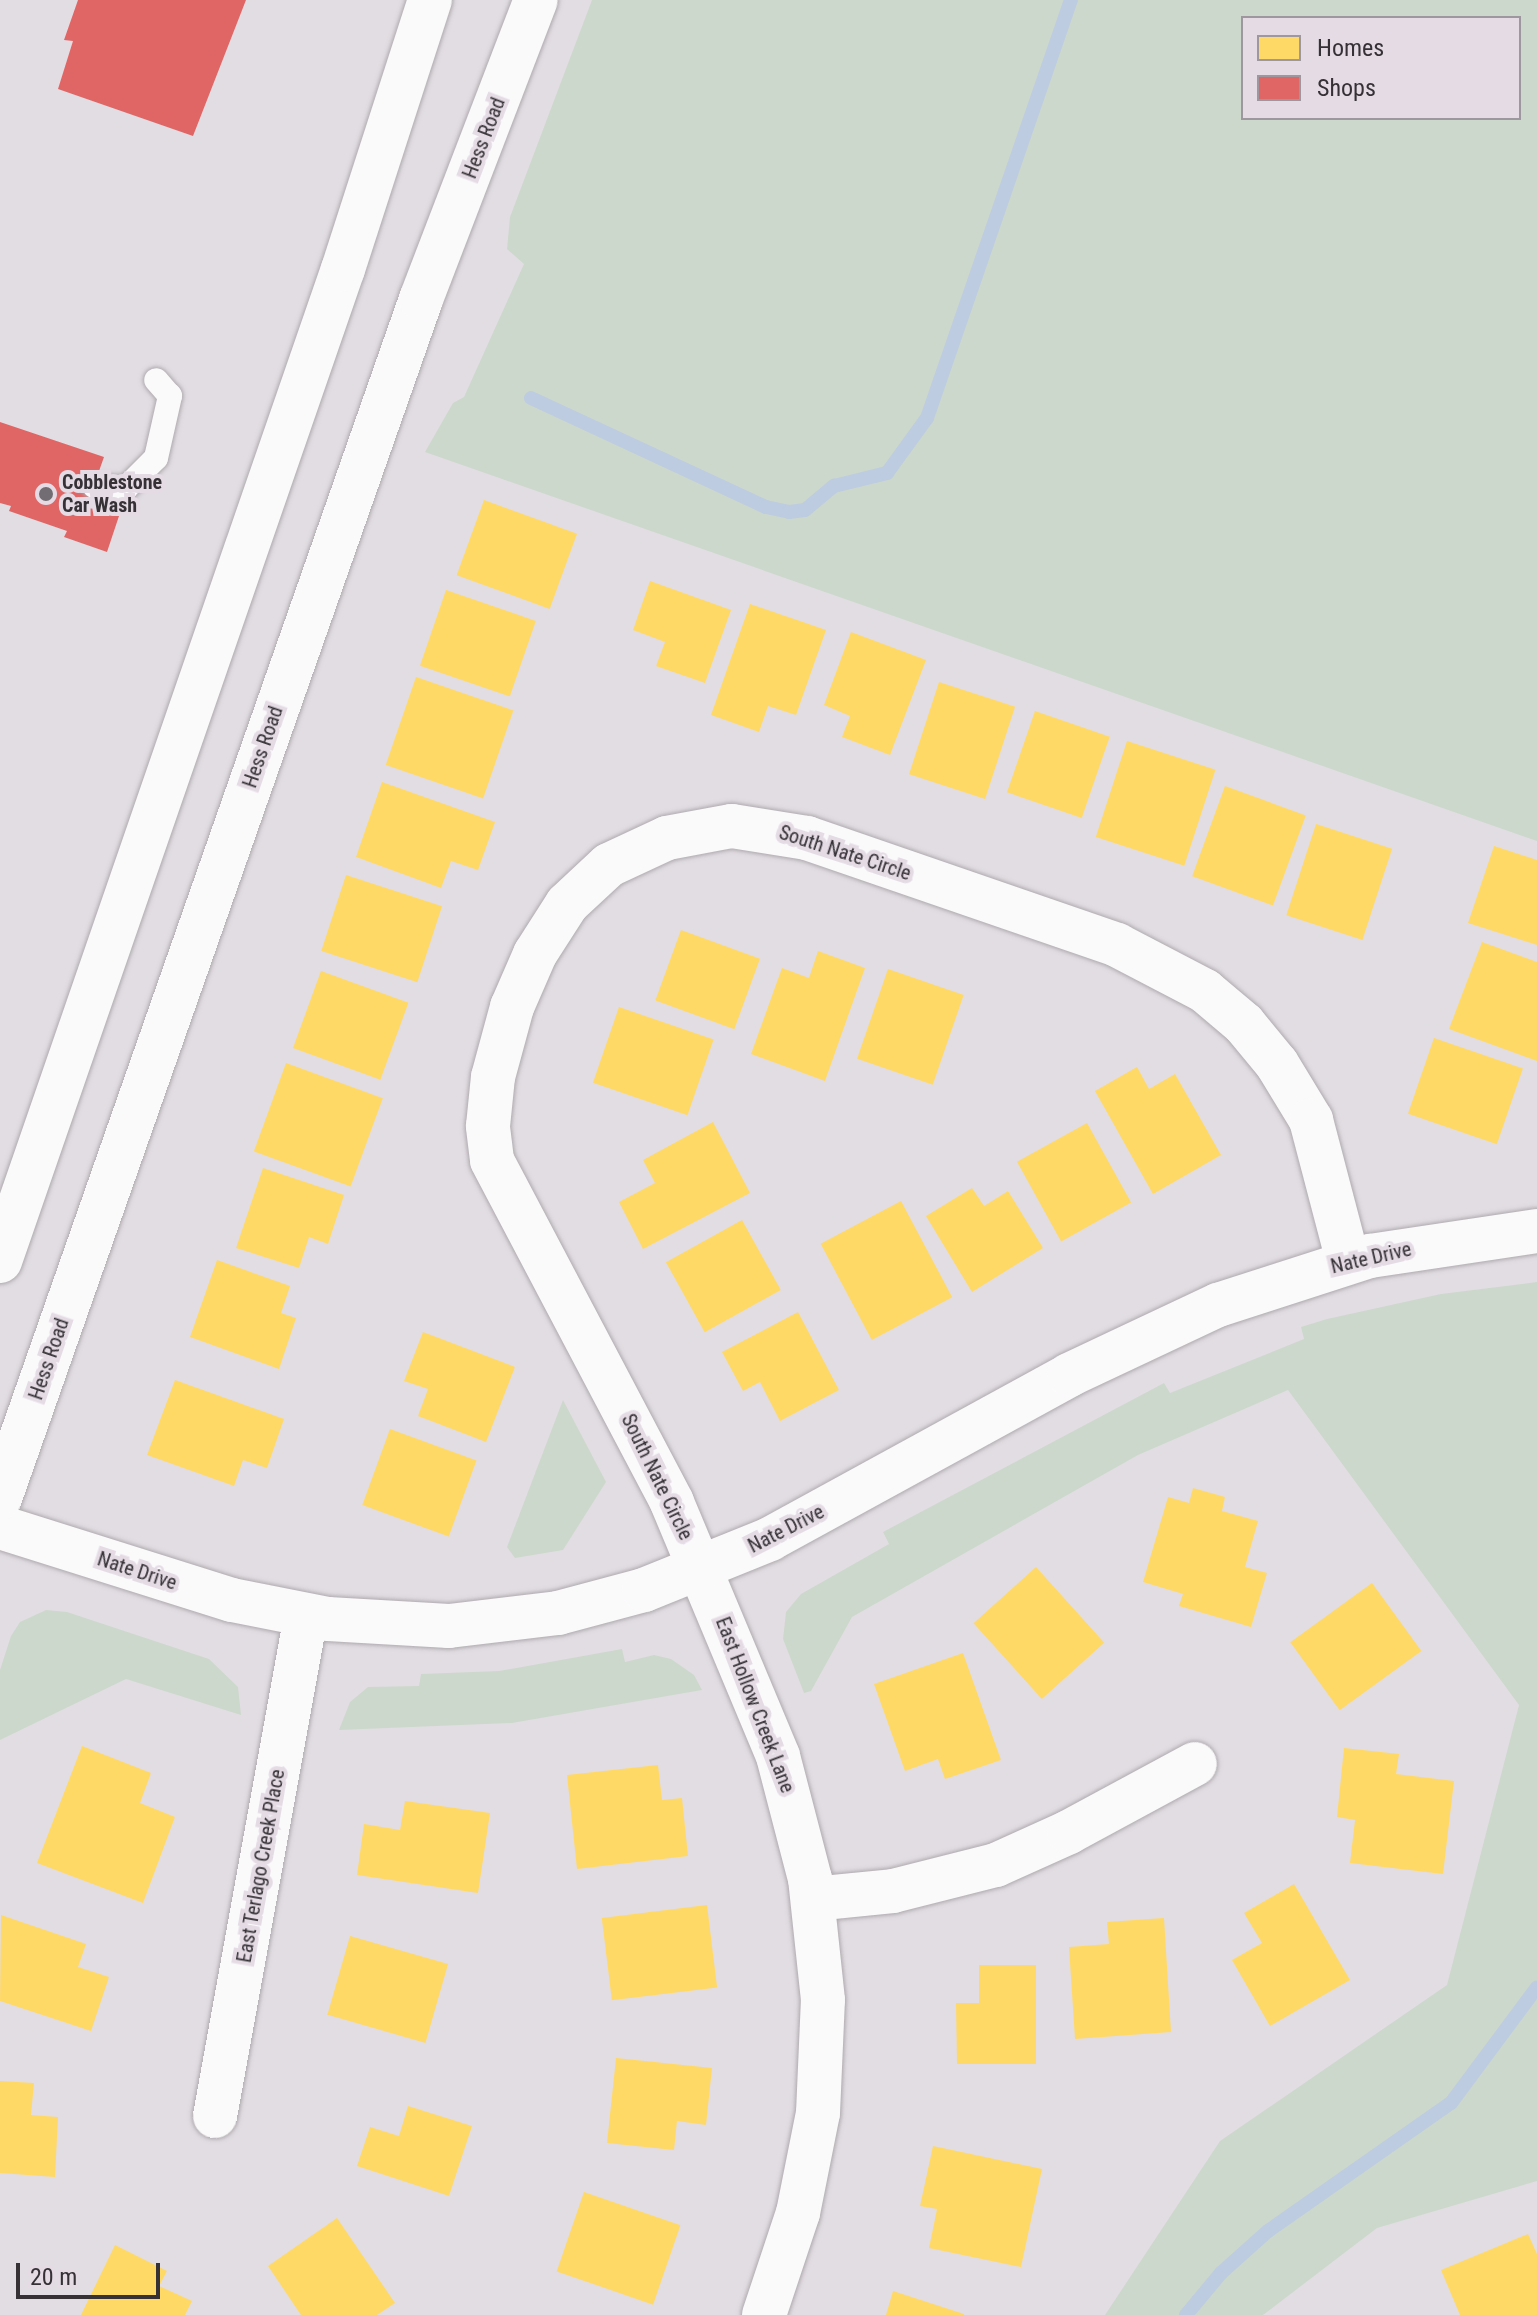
<!DOCTYPE html>
<html>
<head>
<meta charset="utf-8">
<style>
  body { margin:0 }
  #map { position:relative; width:1537px; height:2315px; overflow:hidden; background:#e2dde3; font-family:"Roboto Condensed",sans-serif }
  div>[style] { position:absolute }
  .green>* { inset:0; background:#cdd8cc }
  .homes>* { inset:0; background:#ffd966; transform-origin:0 0 }
  .shops>* { inset:0; background:#e06666 }
  .stream>* { height:14px; margin:-7px; padding:0 7px; transform-origin:7px; border-radius:7px; background:#bdcce0 }
  .roads { filter:drop-shadow(0 0 2px #aeaaae) drop-shadow(0 0 2px #aeaaae) }
  .service>* { height:24px; margin:-12px; padding:0 12px; transform-origin:12px; border-radius:12px; background:#fbfafb }
  .minor>* { height:44px; margin:-22px; padding:0 22px; transform-origin:22px; border-radius:22px; background:#fbfafb }
  .tertiary>* { height:44px; margin:-22px; padding:0 22px; transform-origin:22px; border-radius:22px; background:#fbfafb }
  .secondary>* { height:44px; margin:-22px; padding:0 22px; transform-origin:22px; border-radius:22px; background:#fbfafb }
  .dots>* { width:22px; height:22px; translate:-50% -50%; box-sizing:border-box; border:4px solid #e4dbe5; border-radius:50% }
  span { translate:-50% -50%; white-space:nowrap; text-align:center; line-height:1.15; -webkit-text-stroke:8px #e4dbe5; paint-order:stroke }
  .street-label { font-size:20px; color:#353135 }
  .poi-label { font-size:20px; color:#353135; font-weight:700 }
  .left { translate:0 -50%; text-align:left }
  .legend { position:absolute; left:1241px; top:16px; width:280px; height:104px; box-sizing:border-box; background:#e4dbe5; border:2px solid #9e979f; margin:0; padding:10px 14px; list-style:none; font-size:24px; color:#353135 }
  .legend li { display:flex; align-items:center; gap:16px; height:40px }
  .legend b { width:40px; border:2px solid #9e979f }
  .scale { position:absolute; left:16px; top:2263px; width:144px; height:36px; box-sizing:border-box; border:4px solid #353135; border-top:0; padding-left:10px; font-size:24px; line-height:28px; white-space:nowrap; color:#353135; -webkit-text-stroke:6px #e4dbe5; paint-order:stroke }
</style>
</head>
<body>
<div id="map">
  <div class="green">
    <div style="clip-path:polygon(evenodd,592px 0,1537px 0,1537px 841px,425px 452px,453px 403px,464px 397px,524px 264px,507px 249px,510px 217px,592px 0,1243px 18px,1519px 18px,1519px 118px,1243px 118px,1243px 18px)"></div>
    <div style="clip-path:polygon(1537px 1282px,1537px 2181px,1377px 2228px,1263px 2315px,1105px 2315px,1220px 2141px,1447px 1985px,1519px 1705px,1288px 1390px,1138px 1455px,852px 1617px,811px 1691px,804px 1693px,783px 1639px,786px 1612px,801px 1594px,889px 1544px,883px 1532px,1164px 1383px,1170px 1393px,1304px 1339px,1301px 1327px,1327px 1319px,1441px 1294px)"></div>
    <div style="clip-path:polygon(563px 1400px,606px 1482px,563px 1550px,515px 1558px,507px 1547px)"></div>
    <div style="clip-path:polygon(46px 1610px,67px 1612px,209px 1659px,238px 1687px,241px 1715px,126px 1679px,0 1740px,0 1670px,11px 1636px,20px 1622px)"></div>
    <div style="clip-path:polygon(622px 1649px,625px 1662px,654px 1655px,671px 1659px,694px 1675px,702px 1690px,512px 1723px,339px 1730px,350px 1702px,368px 1687px,419px 1686px,421px 1674px,499px 1671px)"></div>
  </div>
  <div class="homes">
    <div style="left:484px;top:500px;width:99px;height:80px;rotate:20deg"></div>
    <div style="clip-path:polygon(650px 581px,731px 610px,705px 683px,656px 666px,665px 642px,633px 630px)"></div>
    <div style="left:446px;top:590px;width:95px;height:80px;rotate:19deg"></div>
    <div style="clip-path:polygon(750px 604px,826px 630px,796px 715px,768px 706px,759px 732px,711px 715px)"></div>
    <div style="clip-path:polygon(851px 632px,926px 660px,890px 755px,842px 737px,850px 716px,824px 705px)"></div>
    <div style="left:416px;top:677px;width:103px;height:93px;rotate:19deg"></div>
    <div style="left:939px;top:682px;width:80px;height:97px;rotate:18deg"></div>
    <div style="left:1035px;top:711px;width:79px;height:86px;rotate:19deg"></div>
    <div style="left:1127px;top:741px;width:93px;height:101px;rotate:18deg"></div>
    <div style="clip-path:polygon(382px 782px,495px 822px,478px 870px,451px 861px,441px 888px,356px 857px)"></div>
    <div style="left:1225px;top:786px;width:86px;height:96px;rotate:20deg"></div>
    <div style="left:1316px;top:824px;width:80px;height:96px;rotate:18deg"></div>
    <div style="clip-path:polygon(1494px 846px,1537px 860px,1537px 945px,1468px 923px)"></div>
    <div style="left:346px;top:875px;width:101px;height:80px;rotate:18deg"></div>
    <div style="left:681px;top:930px;width:84px;height:75px;rotate:20deg"></div>
    <div style="clip-path:polygon(1482px 942px,1537px 962px,1537px 1061px,1449px 1029px)"></div>
    <div style="clip-path:polygon(818px 951px,865px 968px,825px 1081px,751px 1054px,782px 968px,809px 978px)"></div>
    <div style="left:888px;top:969px;width:80px;height:95px;rotate:19deg"></div>
    <div style="left:321px;top:971px;width:93px;height:82px;rotate:20deg"></div>
    <div style="left:619px;top:1007px;width:100px;height:80px;rotate:19deg"></div>
    <div style="left:1434px;top:1038px;width:94px;height:80px;rotate:19deg"></div>
    <div style="left:286px;top:1063px;width:103px;height:94px;rotate:20deg"></div>
    <div style="clip-path:polygon(1137px 1067px,1149px 1089px,1175px 1074px,1221px 1155px,1153px 1194px,1095px 1091px)"></div>
    <div style="clip-path:polygon(713px 1122px,750px 1193px,643px 1249px,619px 1202px,655px 1183px,643px 1160px)"></div>
    <div style="left:1087px;top:1123px;width:91px;height:80px;rotate:61deg"></div>
    <div style="clip-path:polygon(263px 1168px,344px 1195px,328px 1244px,309px 1237px,299px 1268px,236px 1248px)"></div>
    <div style="clip-path:polygon(972px 1188px,984px 1206px,1008px 1191px,1043px 1248px,972px 1292px,926px 1216px)"></div>
    <div style="left:901px;top:1201px;width:109px;height:91px;rotate:62deg"></div>
    <div style="left:742px;top:1220px;width:80px;height:87px;rotate:61deg"></div>
    <div style="clip-path:polygon(217px 1260px,290px 1286px,281px 1313px,296px 1318px,279px 1369px,190px 1337px)"></div>
    <div style="clip-path:polygon(798px 1312px,839px 1390px,780px 1421px,760px 1382px,743px 1391px,722px 1352px)"></div>
    <div style="clip-path:polygon(423px 1332px,515px 1367px,486px 1442px,418px 1416px,428px 1389px,404px 1381px)"></div>
    <div style="clip-path:polygon(175px 1380px,284px 1419px,267px 1468px,243px 1460px,234px 1486px,147px 1455px)"></div>
    <div style="left:390px;top:1429px;width:92px;height:81px;rotate:20deg"></div>
    <div style="clip-path:polygon(1193px 1488px,1225px 1497px,1222px 1511px,1258px 1521px,1245px 1567px,1267px 1573px,1251px 1627px,1179px 1606px,1183px 1594px,1143px 1582px,1168px 1497px,1189px 1503px)"></div>
    <div style="left:1036px;top:1567px;width:102px;height:84px;rotate:48deg"></div>
    <div style="left:1372px;top:1583px;width:84px;height:101px;rotate:54deg"></div>
    <div style="clip-path:polygon(963px 1653px,1001px 1760px,945px 1779px,938px 1759px,905px 1771px,874px 1684px)"></div>
    <div style="clip-path:polygon(82px 1746px,151px 1773px,140px 1803px,175px 1817px,143px 1903px,37px 1863px)"></div>
    <div style="clip-path:polygon(1344px 1748px,1399px 1754px,1396px 1774px,1454px 1781px,1443px 1874px,1350px 1863px,1355px 1820px,1337px 1817px)"></div>
    <div style="clip-path:polygon(658px 1765px,662px 1800px,682px 1798px,688px 1856px,577px 1869px,567px 1775px)"></div>
    <div style="clip-path:polygon(405px 1801px,490px 1813px,478px 1893px,357px 1875px,364px 1824px,400px 1830px)"></div>
    <div style="clip-path:polygon(1294px 1884px,1350px 1980px,1270px 2026px,1232px 1960px,1262px 1943px,1244px 1913px)"></div>
    <div style="left:707px;top:1905px;width:83px;height:106px;rotate:83deg"></div>
    <div style="clip-path:polygon(1px 1915px,86px 1944px,78px 1967px,109px 1977px,91px 2031px,0 2001px)"></div>
    <div style="clip-path:polygon(1164px 1918px,1171px 2032px,1075px 2039px,1069px 1947px,1109px 1944px,1107px 1922px)"></div>
    <div style="left:350px;top:1936px;width:102px;height:82px;rotate:16deg"></div>
    <div style="clip-path:polygon(979px 1965px,1036px 1965px,1036px 2064px,957px 2064px,956px 2003px,979px 2003px)"></div>
    <div style="clip-path:polygon(616px 2058px,712px 2068px,706px 2125px,677px 2121px,674px 2150px,607px 2143px)"></div>
    <div style="clip-path:polygon(0 2081px,34px 2083px,31px 2115px,58px 2117px,55px 2177px,0 2173px)"></div>
    <div style="clip-path:polygon(408px 2106px,472px 2126px,449px 2196px,357px 2166px,370px 2127px,399px 2136px)"></div>
    <div style="clip-path:polygon(933px 2146px,1042px 2169px,1021px 2267px,929px 2248px,937px 2209px,920px 2206px)"></div>
    <div style="left:584px;top:2192px;width:102px;height:84px;rotate:19deg"></div>
    <div style="clip-path:polygon(337px 2218px,395px 2303px,377px 2315px,301px 2315px,268px 2266px)"></div>
    <div style="clip-path:polygon(1528px 2234px,1537px 2254px,1537px 2315px,1460px 2315px,1441px 2270px)"></div>
    <div style="clip-path:polygon(115px 2245px,167px 2271px,159px 2286px,192px 2301px,185px 2315px,81px 2315px)"></div>
    <div style="clip-path:polygon(893px 2291px,964px 2314px,964px 2315px,886px 2315px)"></div>
  </div>
  <div class="shops">
    <div style="clip-path:polygon(78px 0,246px 0,193px 136px,58px 89px,73px 41px,64px 40px)"></div>
    <div style="clip-path:polygon(0 422px,104px 457px,87px 505px,119px 516px,107px 552px,64px 537px,67px 531px,9px 511px,11px 506px,0 503px)"></div>
  </div>
  <div class="stream">
    <div style="left:531px;top:398px;width:259px;rotate:24.9deg"></div>
    <div style="left:766px;top:507px;width:24px;rotate:12deg"></div>
    <div style="left:789px;top:512px;width:16px;rotate:-7deg"></div>
    <div style="left:805px;top:510px;width:38px;rotate:-40deg"></div>
    <div style="left:834px;top:486px;width:55px;rotate:-13.8deg"></div>
    <div style="left:887px;top:473px;width:68px;rotate:-54deg"></div>
    <div style="left:927px;top:418px;width:442px;rotate:-71deg"></div>
    <div style="left:1186px;top:2315px;width:55px;rotate:-50.2deg"></div>
    <div style="left:1221px;top:2273px;width:63px;rotate:-41.8deg"></div>
    <div style="left:1268px;top:2231px;width:223px;rotate:-35deg"></div>
    <div style="left:1451px;top:2103px;width:144px;rotate:-53.4deg"></div>
  </div>
  <div class="roads">
    <div class="service">
      <div style="left:94px;top:486px;width:32px;rotate:4deg"></div>
      <div style="left:126px;top:488px;width:42px;rotate:-45deg"></div>
      <div style="left:156px;top:458px;width:64px;rotate:-77.3deg"></div>
      <div style="left:170px;top:396px;width:21px;rotate:-131deg"></div>
    </div>
    <div class="minor">
      <div style="left:813px;top:1899px;width:80px;rotate:-5.7deg"></div>
      <div style="left:893px;top:1891px;width:106px;rotate:-14.2deg"></div>
      <div style="left:996px;top:1865px;width:80px;rotate:-24.3deg"></div>
      <div style="left:1069px;top:1832px;width:143px;rotate:-28.4deg"></div>
      <div style="left:215px;top:2116px;width:508px;rotate:-79.69deg"></div>
      <div style="left:764px;top:2315px;width:108px;rotate:-71.6deg"></div>
      <div style="left:798px;top:2213px;width:102px;rotate:-78.7deg"></div>
      <div style="left:818px;top:2113px;width:113px;rotate:-87.5deg"></div>
      <div style="left:823px;top:2000px;width:122px;rotate:-96.1deg"></div>
      <div style="left:810px;top:1879px;width:127px;rotate:-104.6deg"></div>
      <div style="left:778px;top:1756px;width:275px;rotate:-112.7deg"></div>
      <div style="left:672px;top:1502px;width:386px;rotate:-117.8deg"></div>
      <div style="left:492px;top:1160px;width:34px;rotate:-97deg"></div>
      <div style="left:488px;top:1126px;width:49px;rotate:-84.2deg"></div>
      <div style="left:493px;top:1077px;width:73px;rotate:-74.8deg"></div>
      <div style="left:512px;top:1007px;width:58px;rotate:-66.5deg"></div>
      <div style="left:535px;top:954px;width:59px;rotate:-57.4deg"></div>
      <div style="left:567px;top:904px;width:57px;rotate:-42.9deg"></div>
      <div style="left:609px;top:865px;width:64px;rotate:-25deg"></div>
      <div style="left:667px;top:838px;width:66px;rotate:-10.5deg"></div>
      <div style="left:732px;top:826px;width:76px;rotate:9.1deg"></div>
      <div style="left:807px;top:838px;width:328px;rotate:19deg"></div>
      <div style="left:1117px;top:945px;width:99px;rotate:27.6deg"></div>
      <div style="left:1205px;top:991px;width:51px;rotate:40.2deg"></div>
      <div style="left:1244px;top:1024px;width:52px;rotate:50.5deg"></div>
      <div style="left:1277px;top:1064px;width:66px;rotate:58.7deg"></div>
      <div style="left:1311px;top:1120px;width:146px;rotate:75.3deg"></div>
    </div>
    <div class="tertiary">
      <div style="left:0;top:1527px;width:243px;rotate:17.5deg"></div>
      <div style="left:232px;top:1600px;width:98px;rotate:11.2deg"></div>
      <div style="left:328px;top:1619px;width:121px;rotate:3.3deg"></div>
      <div style="left:449px;top:1626px;width:110px;rotate:-6.8deg"></div>
      <div style="left:558px;top:1613px;width:89px;rotate:-15deg"></div>
      <div style="left:644px;top:1590px;width:136px;rotate:-22deg"></div>
      <div style="left:770px;top:1539px;width:341px;rotate:-28.7deg"></div>
      <div style="left:1069px;top:1375px;width:165px;rotate:-25.2deg"></div>
      <div style="left:1218px;top:1305px;width:160px;rotate:-17.9deg"></div>
      <div style="left:1370px;top:1256px;width:169px;rotate:-8.5deg"></div>
    </div>
    <div class="secondary">
      <div style="left:0;top:1261px;width:1050px;rotate:-70.93deg"></div>
      <div style="left:343px;top:269px;width:283px;rotate:-72.1deg"></div>
      <div style="left:0;top:1498px;width:1271px;rotate:-70.65deg"></div>
      <div style="left:421px;top:299px;width:320px;rotate:-69deg"></div>
    </div>
  </div>
  <div class="dots">
    <div style="left:46px;top:494px;background:#726d72"></div>
  </div>
  <div class="street-label">
    <span style="left:484px;top:138px;rotate:-69deg">Hess Road</span>
    <span style="left:263px;top:747px;rotate:-71deg">Hess Road</span>
    <span style="left:845px;top:853px;rotate:18deg">South Nate Circle</span>
    <span style="left:1371px;top:1258px;rotate:-13deg">Nate Drive</span>
    <span style="left:49px;top:1359px;rotate:-71deg">Hess Road</span>
    <span style="left:657px;top:1477px;rotate:64deg">South Nate Circle</span>
    <span style="left:786px;top:1529px;rotate:-27deg">Nate Drive</span>
    <span style="left:137px;top:1571px;rotate:18deg">Nate Drive</span>
    <span style="left:755px;top:1705px;rotate:69deg">East Hollow Creek Lane</span>
    <span style="left:261px;top:1866px;rotate:-80deg">East Terlago Creek Place</span>
  </div>
  <div class="poi-label">
    <span class="left" style="left:62px;top:494px">Cobblestone<br>Car Wash</span>
  </div>
  <ul class="legend">
  <li><b style="height:22px;background:#ffd966"></b>Homes</li>
  <li><b style="height:22px;background:#e06666"></b>Shops</li>
  </ul>
  <div class="scale">20 m</div>
</div>
</body>
</html>
